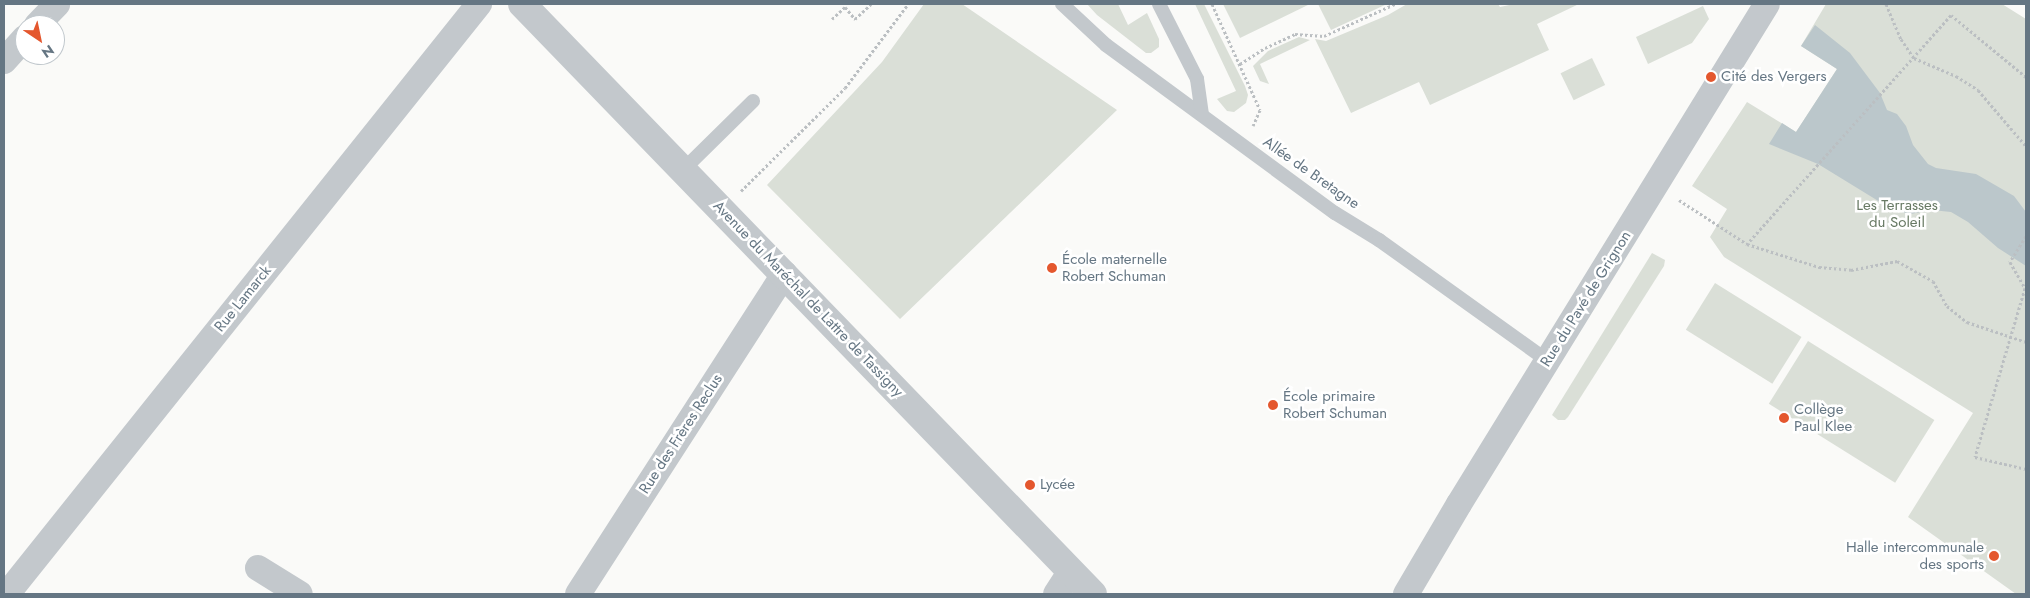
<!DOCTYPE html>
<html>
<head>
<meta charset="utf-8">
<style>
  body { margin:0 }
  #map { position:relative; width:2030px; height:598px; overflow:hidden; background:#fafaf8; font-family:Jost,sans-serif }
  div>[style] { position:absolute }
  .green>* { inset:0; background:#dadfd7; transform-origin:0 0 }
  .water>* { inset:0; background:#bbc7cb }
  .path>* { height:3px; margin-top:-1.5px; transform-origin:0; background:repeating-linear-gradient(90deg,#bbbfc2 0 2.5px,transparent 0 5px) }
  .service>* { height:14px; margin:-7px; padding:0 7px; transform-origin:7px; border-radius:7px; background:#c3c8cc }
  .minor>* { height:26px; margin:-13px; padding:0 13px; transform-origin:13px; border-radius:13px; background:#c3c8cc }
  .tertiary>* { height:28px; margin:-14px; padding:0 14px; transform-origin:14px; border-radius:14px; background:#c3c8cc }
  .dots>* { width:14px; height:14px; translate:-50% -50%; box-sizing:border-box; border:2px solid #fff; border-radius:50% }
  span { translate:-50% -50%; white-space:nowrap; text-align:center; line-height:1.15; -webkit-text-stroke:5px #fff; paint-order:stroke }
  .poi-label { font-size:15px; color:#657683 }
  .left { translate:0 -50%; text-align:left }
  .right { translate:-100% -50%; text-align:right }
  .street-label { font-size:15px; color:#657683 }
  .park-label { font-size:15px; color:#687a64 }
  .frame { position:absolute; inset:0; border:5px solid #657683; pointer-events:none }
  .north { position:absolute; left:15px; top:15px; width:50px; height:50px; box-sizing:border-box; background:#fff; border:1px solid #c1c8cd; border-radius:50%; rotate:146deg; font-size:14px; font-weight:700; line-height:20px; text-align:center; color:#657683 }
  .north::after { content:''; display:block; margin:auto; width:18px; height:22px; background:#e4572e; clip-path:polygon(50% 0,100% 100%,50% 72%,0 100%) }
</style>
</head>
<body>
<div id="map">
  <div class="green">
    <div style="clip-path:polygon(924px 4px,962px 4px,1117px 110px,900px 319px,767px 185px,882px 62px)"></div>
    <div style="clip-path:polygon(1087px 4px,1118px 4px,1128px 25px,1147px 13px,1159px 39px,1159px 47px,1151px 53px,1146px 53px,1097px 15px)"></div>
    <div style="clip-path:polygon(1195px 4px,1204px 4px,1245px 86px,1248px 95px,1246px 103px,1234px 112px,1227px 111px,1217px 99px,1236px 91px)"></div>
    <div style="clip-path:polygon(1223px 4px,1310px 4px,1240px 38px)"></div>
    <div style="clip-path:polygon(1318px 4px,1387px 4px,1331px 30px)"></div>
    <div style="clip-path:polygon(1407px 4px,1498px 4px,1500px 7px,1514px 4px,1579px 4px,1537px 24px,1549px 50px,1430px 105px,1419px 82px,1351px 113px,1315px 39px,1326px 41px,1388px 15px)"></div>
    <div style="clip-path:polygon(1826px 4px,2002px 4px,2026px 19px,2026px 594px,2016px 594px,1908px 517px,1973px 413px,1724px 257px,1710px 237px,1727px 209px,1692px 186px,1747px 102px,1796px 132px,1837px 69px,1801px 46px)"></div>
    <div style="clip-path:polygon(1703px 6px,1709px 19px,1692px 43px,1648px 64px,1636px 37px)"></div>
    <div style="clip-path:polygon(1299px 37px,1310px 40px,1260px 64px,1269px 84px,1260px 81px,1253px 66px,1268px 51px)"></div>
    <div style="left:1592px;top:58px;width:30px;height:35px;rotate:64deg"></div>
    <div style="clip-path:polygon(1652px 253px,1665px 260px,1664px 266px,1568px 417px,1565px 420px,1558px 420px,1552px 415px)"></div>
    <div style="left:1715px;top:283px;width:102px;height:55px;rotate:32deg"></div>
    <div style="left:1808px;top:341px;width:149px;height:74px;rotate:32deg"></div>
  </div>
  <div class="water">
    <div style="clip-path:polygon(1815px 25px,1850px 53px,1880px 93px,1887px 110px,1897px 114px,1906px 126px,1913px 145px,1928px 164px,1936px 168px,1976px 174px,2014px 196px,2026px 212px,2026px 266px,1998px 248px,1968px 222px,1951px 212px,1932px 210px,1910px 214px,1893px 210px,1818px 164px,1769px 144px,1782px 123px,1796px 132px,1837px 69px,1801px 46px)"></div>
  </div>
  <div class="path">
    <div style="left:1212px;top:4px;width:116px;rotate:65.6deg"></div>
    <div style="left:1260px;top:110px;width:17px;rotate:114deg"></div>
    <div style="left:1886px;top:4px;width:38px;rotate:67deg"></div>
    <div style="left:1901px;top:39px;width:23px;rotate:56deg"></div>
    <div style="left:1914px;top:58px;width:46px;rotate:23.2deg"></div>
    <div style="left:1956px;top:76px;width:26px;rotate:32deg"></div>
    <div style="left:1978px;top:90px;width:74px;rotate:49.4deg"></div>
    <div style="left:832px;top:19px;width:18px;rotate:-43deg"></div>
    <div style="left:845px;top:7px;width:16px;rotate:50deg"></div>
    <div style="left:855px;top:19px;width:22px;rotate:-43deg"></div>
    <div style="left:1240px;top:64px;width:30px;rotate:-33deg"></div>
    <div style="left:1265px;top:48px;width:33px;rotate:-25deg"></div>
    <div style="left:1295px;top:34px;width:29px;rotate:4deg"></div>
    <div style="left:1324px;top:36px;width:78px;rotate:-24.3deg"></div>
    <div style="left:2026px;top:77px;width:97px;rotate:-140.4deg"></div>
    <div style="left:1951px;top:15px;width:307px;rotate:131.7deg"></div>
    <div style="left:1747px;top:244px;width:76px;rotate:17.7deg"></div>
    <div style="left:1819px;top:267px;width:32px;rotate:5deg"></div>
    <div style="left:1851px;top:270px;width:47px;rotate:-11.1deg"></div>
    <div style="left:1897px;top:261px;width:41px;rotate:29.1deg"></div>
    <div style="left:1933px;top:281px;width:29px;rotate:61deg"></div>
    <div style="left:1947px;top:306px;width:26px;rotate:39deg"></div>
    <div style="left:1967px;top:322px;width:62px;rotate:18.7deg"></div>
    <div style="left:741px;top:191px;width:146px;rotate:-44.7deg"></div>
    <div style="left:845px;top:88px;width:105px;rotate:-53.1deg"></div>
    <div style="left:1679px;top:200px;width:81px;rotate:32.9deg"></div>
    <div style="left:2026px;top:236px;width:31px;rotate:122deg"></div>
    <div style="left:2010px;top:262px;width:30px;rotate:60deg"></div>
    <div style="left:2025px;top:288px;width:176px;rotate:106.5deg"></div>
    <div style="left:1975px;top:457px;width:52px;rotate:13.2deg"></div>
  </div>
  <div class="service">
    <div style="left:1062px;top:4px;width:60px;rotate:43deg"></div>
    <div style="left:1106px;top:45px;width:284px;rotate:36.3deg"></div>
    <div style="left:1335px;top:213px;width:52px;rotate:31.5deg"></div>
    <div style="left:1379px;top:240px;width:208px;rotate:35.6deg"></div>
    <div style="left:1159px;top:4px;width:84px;rotate:63.1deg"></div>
    <div style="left:1197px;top:79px;width:36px;rotate:82deg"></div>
    <div style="left:684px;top:169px;width:97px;rotate:-44.6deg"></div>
  </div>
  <div class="minor">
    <div style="left:37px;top:25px;width:29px;rotate:-46deg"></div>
    <div style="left:4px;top:61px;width:31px;rotate:-48deg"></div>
    <div style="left:258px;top:568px;width:49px;rotate:31.8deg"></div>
    <div style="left:7px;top:594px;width:756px;rotate:-51.34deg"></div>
    <div style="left:578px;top:594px;width:381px;rotate:-57.2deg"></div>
    <div style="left:1056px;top:594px;width:27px;rotate:-57deg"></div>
    <div style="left:1406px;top:594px;width:104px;rotate:-59.5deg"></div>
    <div style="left:1459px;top:504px;width:587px;rotate:-58.37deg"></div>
  </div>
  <div class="tertiary">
    <div style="left:522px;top:4px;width:821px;rotate:45.94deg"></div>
  </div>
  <div class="dots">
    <div style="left:1711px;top:77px;background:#e4572e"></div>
    <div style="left:1052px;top:268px;background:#e4572e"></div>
    <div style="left:1273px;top:405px;background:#e4572e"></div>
    <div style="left:1784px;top:418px;background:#e4572e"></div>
    <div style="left:1030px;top:485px;background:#e4572e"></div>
    <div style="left:1994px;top:556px;background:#e4572e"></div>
  </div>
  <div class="poi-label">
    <span class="left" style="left:1721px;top:77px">Cité des Vergers</span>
    <span class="left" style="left:1062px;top:268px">École maternelle<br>Robert Schuman</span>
    <span class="left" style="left:1283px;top:405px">École primaire<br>Robert Schuman</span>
    <span class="left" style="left:1794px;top:418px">Collège<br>Paul Klee</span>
    <span class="left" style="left:1040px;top:485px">Lycée</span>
    <span class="right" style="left:1984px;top:556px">Halle intercommunale<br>des sports</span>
  </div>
  <div class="street-label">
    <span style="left:1311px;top:173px;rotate:35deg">Allée de Bretagne</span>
    <span style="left:243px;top:299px;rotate:-51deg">Rue Lamarck</span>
    <span style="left:808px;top:299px;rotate:46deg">Avenue du Maréchal de Lattre de Tassigny</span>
    <span style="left:1586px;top:299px;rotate:-58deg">Rue du Pavé de Grignon</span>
    <span style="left:681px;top:434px;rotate:-57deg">Rue des Frères Reclus</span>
  </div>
  <div class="park-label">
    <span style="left:1897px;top:214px">Les Terrasses<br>du Soleil</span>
  </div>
  <div class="frame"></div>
  <div class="north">N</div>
</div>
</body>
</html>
